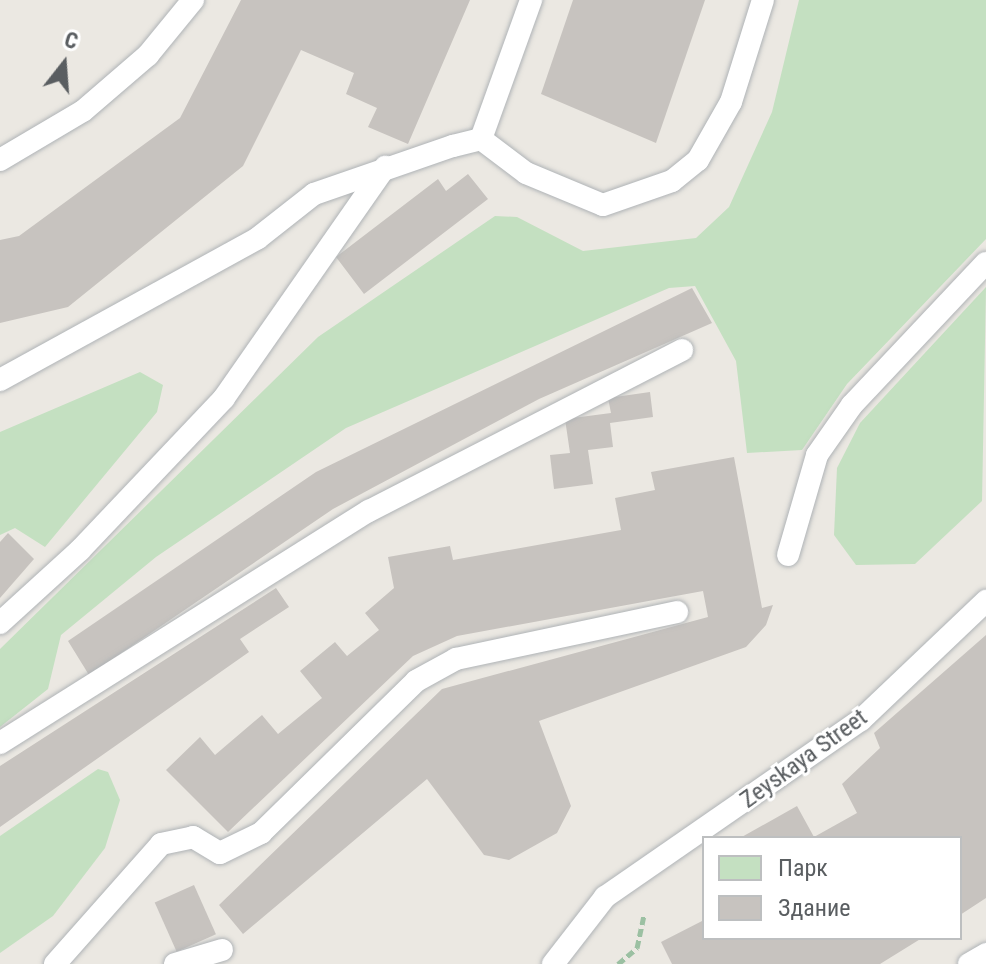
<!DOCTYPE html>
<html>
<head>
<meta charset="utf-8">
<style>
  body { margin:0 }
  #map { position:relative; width:986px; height:964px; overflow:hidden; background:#ebe8e2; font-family:"Roboto Condensed",sans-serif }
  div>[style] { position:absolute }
  .green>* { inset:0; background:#c4e0c1 }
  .building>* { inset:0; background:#c7c3bf; transform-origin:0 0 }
  .path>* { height:5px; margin-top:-2.5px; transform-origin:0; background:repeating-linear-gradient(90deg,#9bc0a2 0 8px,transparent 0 12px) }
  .roads { filter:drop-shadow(0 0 2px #afb3b6) drop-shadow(0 0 2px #afb3b6) }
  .lane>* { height:22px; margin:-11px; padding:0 11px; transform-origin:11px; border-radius:11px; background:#fff }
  span { translate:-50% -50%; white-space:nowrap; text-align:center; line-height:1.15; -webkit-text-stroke:6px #fff; paint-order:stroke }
  .street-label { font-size:24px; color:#5a5e61 }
  .legend { position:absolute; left:702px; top:836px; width:260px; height:104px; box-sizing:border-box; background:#fff; border:2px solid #bdbfc0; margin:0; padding:10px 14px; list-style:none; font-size:24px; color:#5a5e61 }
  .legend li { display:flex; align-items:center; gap:16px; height:40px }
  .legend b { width:40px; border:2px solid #bdbfc0 }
  .north { position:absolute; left:24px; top:24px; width:80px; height:80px; -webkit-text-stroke:6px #fff; paint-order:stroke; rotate:17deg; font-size:22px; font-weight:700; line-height:32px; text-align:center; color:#5a5e61 }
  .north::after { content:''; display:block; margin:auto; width:28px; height:36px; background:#5a5e61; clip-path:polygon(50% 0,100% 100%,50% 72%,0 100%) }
</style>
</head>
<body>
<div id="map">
  <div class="green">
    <div style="clip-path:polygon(799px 0,986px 0,986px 239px,847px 384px,802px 450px,747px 453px,736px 361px,695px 286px,669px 288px,346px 428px,156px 557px,61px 635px,48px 689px,0 727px,0 649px,318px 337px,495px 216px,517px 217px,583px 251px,696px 238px,729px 207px,772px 112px)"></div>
    <div style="clip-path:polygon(986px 287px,982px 501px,915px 564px,856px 565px,834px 535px,837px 468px,860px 423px)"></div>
    <div style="clip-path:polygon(140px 372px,163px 385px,157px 412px,45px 547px,15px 528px,0 535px,0 432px)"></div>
    <div style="clip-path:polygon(98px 769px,108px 772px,120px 800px,105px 848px,53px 916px,0 953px,0 836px)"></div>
  </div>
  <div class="building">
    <div style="clip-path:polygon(241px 0,470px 0,408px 144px,368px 127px,377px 108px,346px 94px,354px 73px,301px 50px,243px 166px,68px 307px,0 323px,0 240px,19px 236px,180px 118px)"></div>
    <div style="clip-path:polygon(573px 0,705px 0,656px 143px,541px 94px)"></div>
    <div style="clip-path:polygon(468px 174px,488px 199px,364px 294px,336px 257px,438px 179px,446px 191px)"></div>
    <div style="clip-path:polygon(692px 288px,712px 323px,539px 399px,333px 509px,89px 675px,68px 641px,316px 472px)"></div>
    <div style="clip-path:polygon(650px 392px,653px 417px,610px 423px,613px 447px,588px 450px,593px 484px,554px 489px,550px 455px,570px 453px,565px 419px,611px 413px,608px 398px)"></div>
    <div style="clip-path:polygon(734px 457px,762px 608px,773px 605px,766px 625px,746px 647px,539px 721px,571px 806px,557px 833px,509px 860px,484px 855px,427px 779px,243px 934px,219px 905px,442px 689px,708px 617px,703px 591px,457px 636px,413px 656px,228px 832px,166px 770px,200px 737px,215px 755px,262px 715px,278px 734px,322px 698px,300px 671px,335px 642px,347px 656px,379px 630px,365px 613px,394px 588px,388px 557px,450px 546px,453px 560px,621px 530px,615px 498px,655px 490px,651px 472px)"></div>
    <div style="clip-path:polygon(8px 533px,34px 559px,0 598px,0 542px)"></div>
    <div style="clip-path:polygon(276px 588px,289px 607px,240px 639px,249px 652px,0 827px,0 766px)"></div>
    <div style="clip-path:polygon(986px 635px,986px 898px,960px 915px,960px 838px,740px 838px,797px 806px,814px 837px,857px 813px,842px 784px,880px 748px,874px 733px)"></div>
    <div style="left:194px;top:885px;width:54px;height:43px;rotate:66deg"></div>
    <div style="clip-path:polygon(704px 920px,704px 938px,922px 938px,880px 964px,672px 964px,661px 942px)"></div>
  </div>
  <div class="path">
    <div style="left:618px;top:964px;width:25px;rotate:-40deg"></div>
    <div style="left:637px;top:948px;width:34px;rotate:-78deg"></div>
  </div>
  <div class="roads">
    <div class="lane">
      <div style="left:481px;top:139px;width:148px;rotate:-70.2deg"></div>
      <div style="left:0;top:160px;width:96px;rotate:-30.6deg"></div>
      <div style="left:83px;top:111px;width:86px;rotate:-40.7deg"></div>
      <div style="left:148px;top:55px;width:71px;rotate:-50.7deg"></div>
      <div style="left:0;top:380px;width:294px;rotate:-28.8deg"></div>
      <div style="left:258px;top:238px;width:71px;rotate:-38.2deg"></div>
      <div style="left:314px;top:194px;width:147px;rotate:-19.1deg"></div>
      <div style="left:453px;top:146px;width:29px;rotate:-14deg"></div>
      <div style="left:481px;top:139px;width:56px;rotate:37.1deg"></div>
      <div style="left:526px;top:173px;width:83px;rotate:22.6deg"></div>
      <div style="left:603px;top:205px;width:73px;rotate:-19.2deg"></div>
      <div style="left:672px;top:181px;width:33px;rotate:-39deg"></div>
      <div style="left:698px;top:160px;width:67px;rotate:-60.4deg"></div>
      <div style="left:731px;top:102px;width:107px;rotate:-72.6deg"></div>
      <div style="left:788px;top:555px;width:104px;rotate:-73.8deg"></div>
      <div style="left:817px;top:455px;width:61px;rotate:-55deg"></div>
      <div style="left:852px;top:405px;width:195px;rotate:-46.7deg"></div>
      <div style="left:0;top:623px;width:108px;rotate:-42.4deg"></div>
      <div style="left:80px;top:550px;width:209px;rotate:-46.5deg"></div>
      <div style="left:224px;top:398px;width:282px;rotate:-55.1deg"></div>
      <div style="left:0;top:743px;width:436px;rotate:-32.2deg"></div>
      <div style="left:369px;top:511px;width:352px;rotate:-27.2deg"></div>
      <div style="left:55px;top:964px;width:160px;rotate:-48.5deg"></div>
      <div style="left:161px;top:844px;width:33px;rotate:-12deg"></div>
      <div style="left:193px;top:837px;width:31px;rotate:31deg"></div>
      <div style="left:220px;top:853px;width:46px;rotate:-26deg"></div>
      <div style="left:261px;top:833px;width:217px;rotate:-44.4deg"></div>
      <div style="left:416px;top:681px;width:46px;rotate:-28.8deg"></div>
      <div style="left:456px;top:659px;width:226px;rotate:-12deg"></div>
      <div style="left:175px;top:964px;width:49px;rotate:-16.6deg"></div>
      <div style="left:553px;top:964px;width:85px;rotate:-52.2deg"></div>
      <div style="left:605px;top:897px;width:311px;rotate:-34.7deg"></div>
      <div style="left:861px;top:720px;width:173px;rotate:-43.6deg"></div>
      <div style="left:969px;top:964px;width:20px;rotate:-30deg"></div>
    </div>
  </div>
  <div class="street-label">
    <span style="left:804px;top:759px;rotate:-36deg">Zeyskaya Street</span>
  </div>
  <ul class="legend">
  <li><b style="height:22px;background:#c4e0c1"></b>Парк</li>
  <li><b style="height:22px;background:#c7c3bf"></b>Здание</li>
  </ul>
  <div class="north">С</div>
</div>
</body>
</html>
